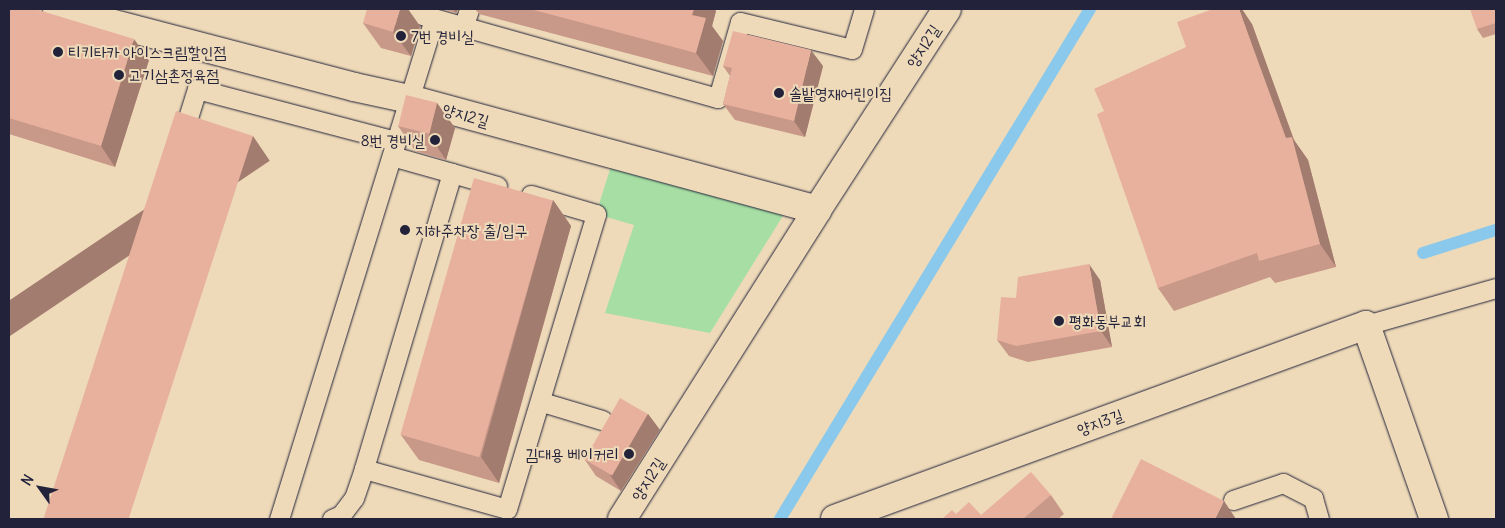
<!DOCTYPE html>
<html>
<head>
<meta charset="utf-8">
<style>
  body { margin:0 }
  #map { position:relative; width:1505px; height:528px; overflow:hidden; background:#eedab8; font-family:Delius,"Poor Story",sans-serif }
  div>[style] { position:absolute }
  .green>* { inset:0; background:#a6dea3 }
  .stream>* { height:12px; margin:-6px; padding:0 6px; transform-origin:6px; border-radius:6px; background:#8ac9eb }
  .roads { filter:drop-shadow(0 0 1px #22223b) drop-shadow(0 0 1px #22223b) }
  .lane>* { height:19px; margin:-9.5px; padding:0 9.5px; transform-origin:9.5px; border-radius:9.5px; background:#eedab8 }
  .street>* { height:28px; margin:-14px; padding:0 14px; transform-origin:14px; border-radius:14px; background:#eedab8 }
  .wall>* { inset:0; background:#c89888 }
  .shaded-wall>* { inset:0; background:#a27c6f; transform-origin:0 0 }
  .building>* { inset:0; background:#e8b19e; transform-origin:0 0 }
  .dots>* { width:14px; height:14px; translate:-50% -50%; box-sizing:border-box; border:2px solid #eedab8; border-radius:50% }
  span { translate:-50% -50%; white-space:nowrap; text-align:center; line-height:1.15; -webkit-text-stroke:4px #eedab8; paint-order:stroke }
  .poi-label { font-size:16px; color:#22223b }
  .left { translate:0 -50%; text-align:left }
  .right { translate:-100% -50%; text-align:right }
  .street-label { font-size:16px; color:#22223b }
  .frame { position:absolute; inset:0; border:10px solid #22223b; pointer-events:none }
  .north { position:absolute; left:15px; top:463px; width:50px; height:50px; -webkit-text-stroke:4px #eedab8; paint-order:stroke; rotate:302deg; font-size:14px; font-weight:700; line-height:20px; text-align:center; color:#22223b }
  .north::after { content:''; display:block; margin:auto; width:18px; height:22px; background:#22223b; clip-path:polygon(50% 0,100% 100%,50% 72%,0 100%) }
</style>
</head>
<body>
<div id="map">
  <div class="green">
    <div style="clip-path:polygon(611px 166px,786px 211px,710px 333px,605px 313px,634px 225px,596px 214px)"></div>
  </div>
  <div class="stream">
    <div style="left:1423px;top:253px;width:77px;rotate:-17.5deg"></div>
    <div style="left:780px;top:519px;width:597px;rotate:-58.71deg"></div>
  </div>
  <div class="roads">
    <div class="lane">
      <div style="left:401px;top:9px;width:329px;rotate:15.7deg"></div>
      <div style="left:718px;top:98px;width:79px;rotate:-73.9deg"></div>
      <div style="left:740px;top:22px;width:115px;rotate:13.6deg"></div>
      <div style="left:852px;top:49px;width:42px;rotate:-73.3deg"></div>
      <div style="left:463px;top:28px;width:20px;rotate:-72deg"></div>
      <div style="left:181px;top:140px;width:53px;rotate:-72.6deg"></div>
      <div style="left:197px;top:89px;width:205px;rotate:14.7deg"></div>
      <div style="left:392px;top:156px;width:62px;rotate:15.8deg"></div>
      <div style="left:452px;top:173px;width:309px;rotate:106.6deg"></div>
      <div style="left:364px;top:469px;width:148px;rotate:15.6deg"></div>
      <div style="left:507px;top:509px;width:308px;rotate:-73.2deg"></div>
      <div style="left:596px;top:214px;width:68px;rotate:-163.7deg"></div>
      <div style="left:452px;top:173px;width:47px;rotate:16.1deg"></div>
      <div style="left:1366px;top:325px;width:135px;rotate:-15.9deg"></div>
      <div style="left:542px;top:402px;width:63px;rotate:16.7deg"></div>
      <div style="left:1233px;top:500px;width:53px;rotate:-18.8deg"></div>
      <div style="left:1283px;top:483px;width:34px;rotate:27deg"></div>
      <div style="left:1313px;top:498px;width:22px;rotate:74deg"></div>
      <div style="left:279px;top:519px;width:523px;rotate:-72.78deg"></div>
      <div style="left:332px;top:519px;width:10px;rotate:-24deg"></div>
      <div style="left:341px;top:515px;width:21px;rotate:-53deg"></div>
      <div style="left:354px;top:498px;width:31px;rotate:-71deg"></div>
    </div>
    <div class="street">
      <div style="left:57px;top:9px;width:307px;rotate:14.7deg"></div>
      <div style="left:354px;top:87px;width:56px;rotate:12.3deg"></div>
      <div style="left:409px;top:99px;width:423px;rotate:15.2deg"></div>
      <div style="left:817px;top:210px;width:239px;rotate:-57.1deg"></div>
      <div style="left:622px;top:519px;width:365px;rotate:-57.7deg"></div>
      <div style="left:835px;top:519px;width:565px;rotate:-20.07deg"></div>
      <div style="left:1366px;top:325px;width:206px;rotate:70.7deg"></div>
    </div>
  </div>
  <div class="wall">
    <div style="clip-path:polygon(9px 9px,149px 60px,115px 167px,9px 134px)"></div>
    <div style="clip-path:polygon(442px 9px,458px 9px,456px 13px)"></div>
    <div style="clip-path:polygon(475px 9px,714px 9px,716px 11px,712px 26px,723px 41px,713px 76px,479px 14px)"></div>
    <div style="clip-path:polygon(1496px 9px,1496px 34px,1483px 38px,1477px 29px)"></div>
    <div style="clip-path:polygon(363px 23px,420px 26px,411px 56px,381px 48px)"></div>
    <div style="clip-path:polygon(1252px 24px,1294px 140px,1308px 160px,1336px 267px,1275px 283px,1270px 277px,1174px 311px,1158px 288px,1104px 111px)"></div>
    <div style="clip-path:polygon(723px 66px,823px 66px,805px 137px,735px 120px,723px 104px,730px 76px)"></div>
    <div style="clip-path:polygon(437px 103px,455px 128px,446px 160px,415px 151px,398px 126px)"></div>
    <div style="clip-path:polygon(553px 200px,571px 226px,499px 483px,419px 460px,401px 435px)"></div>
    <div style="clip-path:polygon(1100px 280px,1112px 347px,1028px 362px,1009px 356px,997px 340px,1016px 298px)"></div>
    <div style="clip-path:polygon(648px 414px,660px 430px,621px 491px,596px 476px,585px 460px)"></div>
    <div style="clip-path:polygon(1051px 495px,1064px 514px,1058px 519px,942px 519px,956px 514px,981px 515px)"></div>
  </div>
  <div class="shaded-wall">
    <div style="clip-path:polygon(400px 9px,408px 9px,420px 26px,411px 56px,393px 32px)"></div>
    <div style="clip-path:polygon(453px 9px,458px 9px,456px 13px)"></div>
    <div style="clip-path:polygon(694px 9px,714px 9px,716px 11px,712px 26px,723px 41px,713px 76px,696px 53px,692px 15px)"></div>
    <div style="clip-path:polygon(1239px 9px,1242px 9px,1252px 24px,1294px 140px,1308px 160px,1336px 267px,1320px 244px)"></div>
    <div style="clip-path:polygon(134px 39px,149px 60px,115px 167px,101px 146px)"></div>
    <div style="clip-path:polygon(811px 50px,823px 66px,805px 137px,794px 121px)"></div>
    <div style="clip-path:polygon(437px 103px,455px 128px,446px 160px,429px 135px)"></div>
    <div style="left:253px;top:136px;width:30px;height:403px;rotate:56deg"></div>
    <div style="clip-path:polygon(553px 200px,571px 226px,499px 483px,481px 457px)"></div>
    <div style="clip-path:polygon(1089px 264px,1100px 280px,1112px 347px,1101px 331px)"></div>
    <div style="clip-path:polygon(648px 414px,660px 430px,621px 491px,610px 475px)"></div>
    <div style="clip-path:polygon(1224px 501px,1236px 519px,1215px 519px)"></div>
  </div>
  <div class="building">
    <div style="clip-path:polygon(9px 9px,35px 9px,134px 39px,101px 146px,9px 118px)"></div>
    <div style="clip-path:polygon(367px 9px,400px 9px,393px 32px,363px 23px)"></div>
    <div style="clip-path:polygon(530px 9px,694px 9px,692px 15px,706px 18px,696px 53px)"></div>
    <div style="clip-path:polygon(1213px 9px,1239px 9px,1286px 138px,1292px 137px,1320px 244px,1259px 261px,1257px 253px,1158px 288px,1097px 114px,1104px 111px,1094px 89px,1186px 47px,1177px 22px)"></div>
    <div style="clip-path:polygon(1470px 9px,1496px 9px,1496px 23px,1477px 29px)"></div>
    <div style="clip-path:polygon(733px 31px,811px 50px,794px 121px,723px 104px,732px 68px,723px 66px)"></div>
    <div style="left:406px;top:95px;width:32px;height:32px;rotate:14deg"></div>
    <div style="left:176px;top:111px;width:81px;height:429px;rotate:18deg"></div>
    <div style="left:474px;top:178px;width:82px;height:267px;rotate:16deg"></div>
    <div style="clip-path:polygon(1089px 264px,1101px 331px,1016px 346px,997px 340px,1001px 297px,1016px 298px,1018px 277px)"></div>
    <div style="left:620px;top:398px;width:32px;height:71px;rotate:30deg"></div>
    <div style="clip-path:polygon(1141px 459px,1224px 501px,1215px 519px,1111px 519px)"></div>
    <div style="clip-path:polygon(1031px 472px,1051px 495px,1023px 519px,942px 519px,952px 510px,956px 514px,969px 502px,981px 515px)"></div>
  </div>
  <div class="dots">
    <div style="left:401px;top:36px;background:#22223b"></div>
    <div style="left:58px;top:52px;background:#22223b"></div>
    <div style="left:119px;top:75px;background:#22223b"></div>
    <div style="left:779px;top:93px;background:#22223b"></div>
    <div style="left:435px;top:140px;background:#22223b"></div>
    <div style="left:405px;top:230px;background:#22223b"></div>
    <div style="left:1059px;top:321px;background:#22223b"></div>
    <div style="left:629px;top:454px;background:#22223b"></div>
  </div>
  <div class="poi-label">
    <span class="left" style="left:411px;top:36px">7번 경비실</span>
    <span class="left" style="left:68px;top:52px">티키타카 아이스크림할인점</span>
    <span class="left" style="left:129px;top:75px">고기삼촌정육점</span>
    <span class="left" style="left:789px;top:93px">솔밭영재어린이집</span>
    <span class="right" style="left:425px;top:140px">8번 경비실</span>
    <span class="left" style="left:415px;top:230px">지하주차장 출/입구</span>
    <span class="left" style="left:1069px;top:321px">평화동부교회</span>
    <span class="right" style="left:619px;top:454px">김대용 베이커리</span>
  </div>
  <div class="street-label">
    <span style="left:923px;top:46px;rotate:-57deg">양지2길</span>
    <span style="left:466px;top:115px;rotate:16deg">양지2길</span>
    <span style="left:1100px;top:422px;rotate:-20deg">양지3길</span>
    <span style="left:648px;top:479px;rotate:-58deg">양지2길</span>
  </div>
  <div class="frame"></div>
  <div class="north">N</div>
</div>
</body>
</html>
